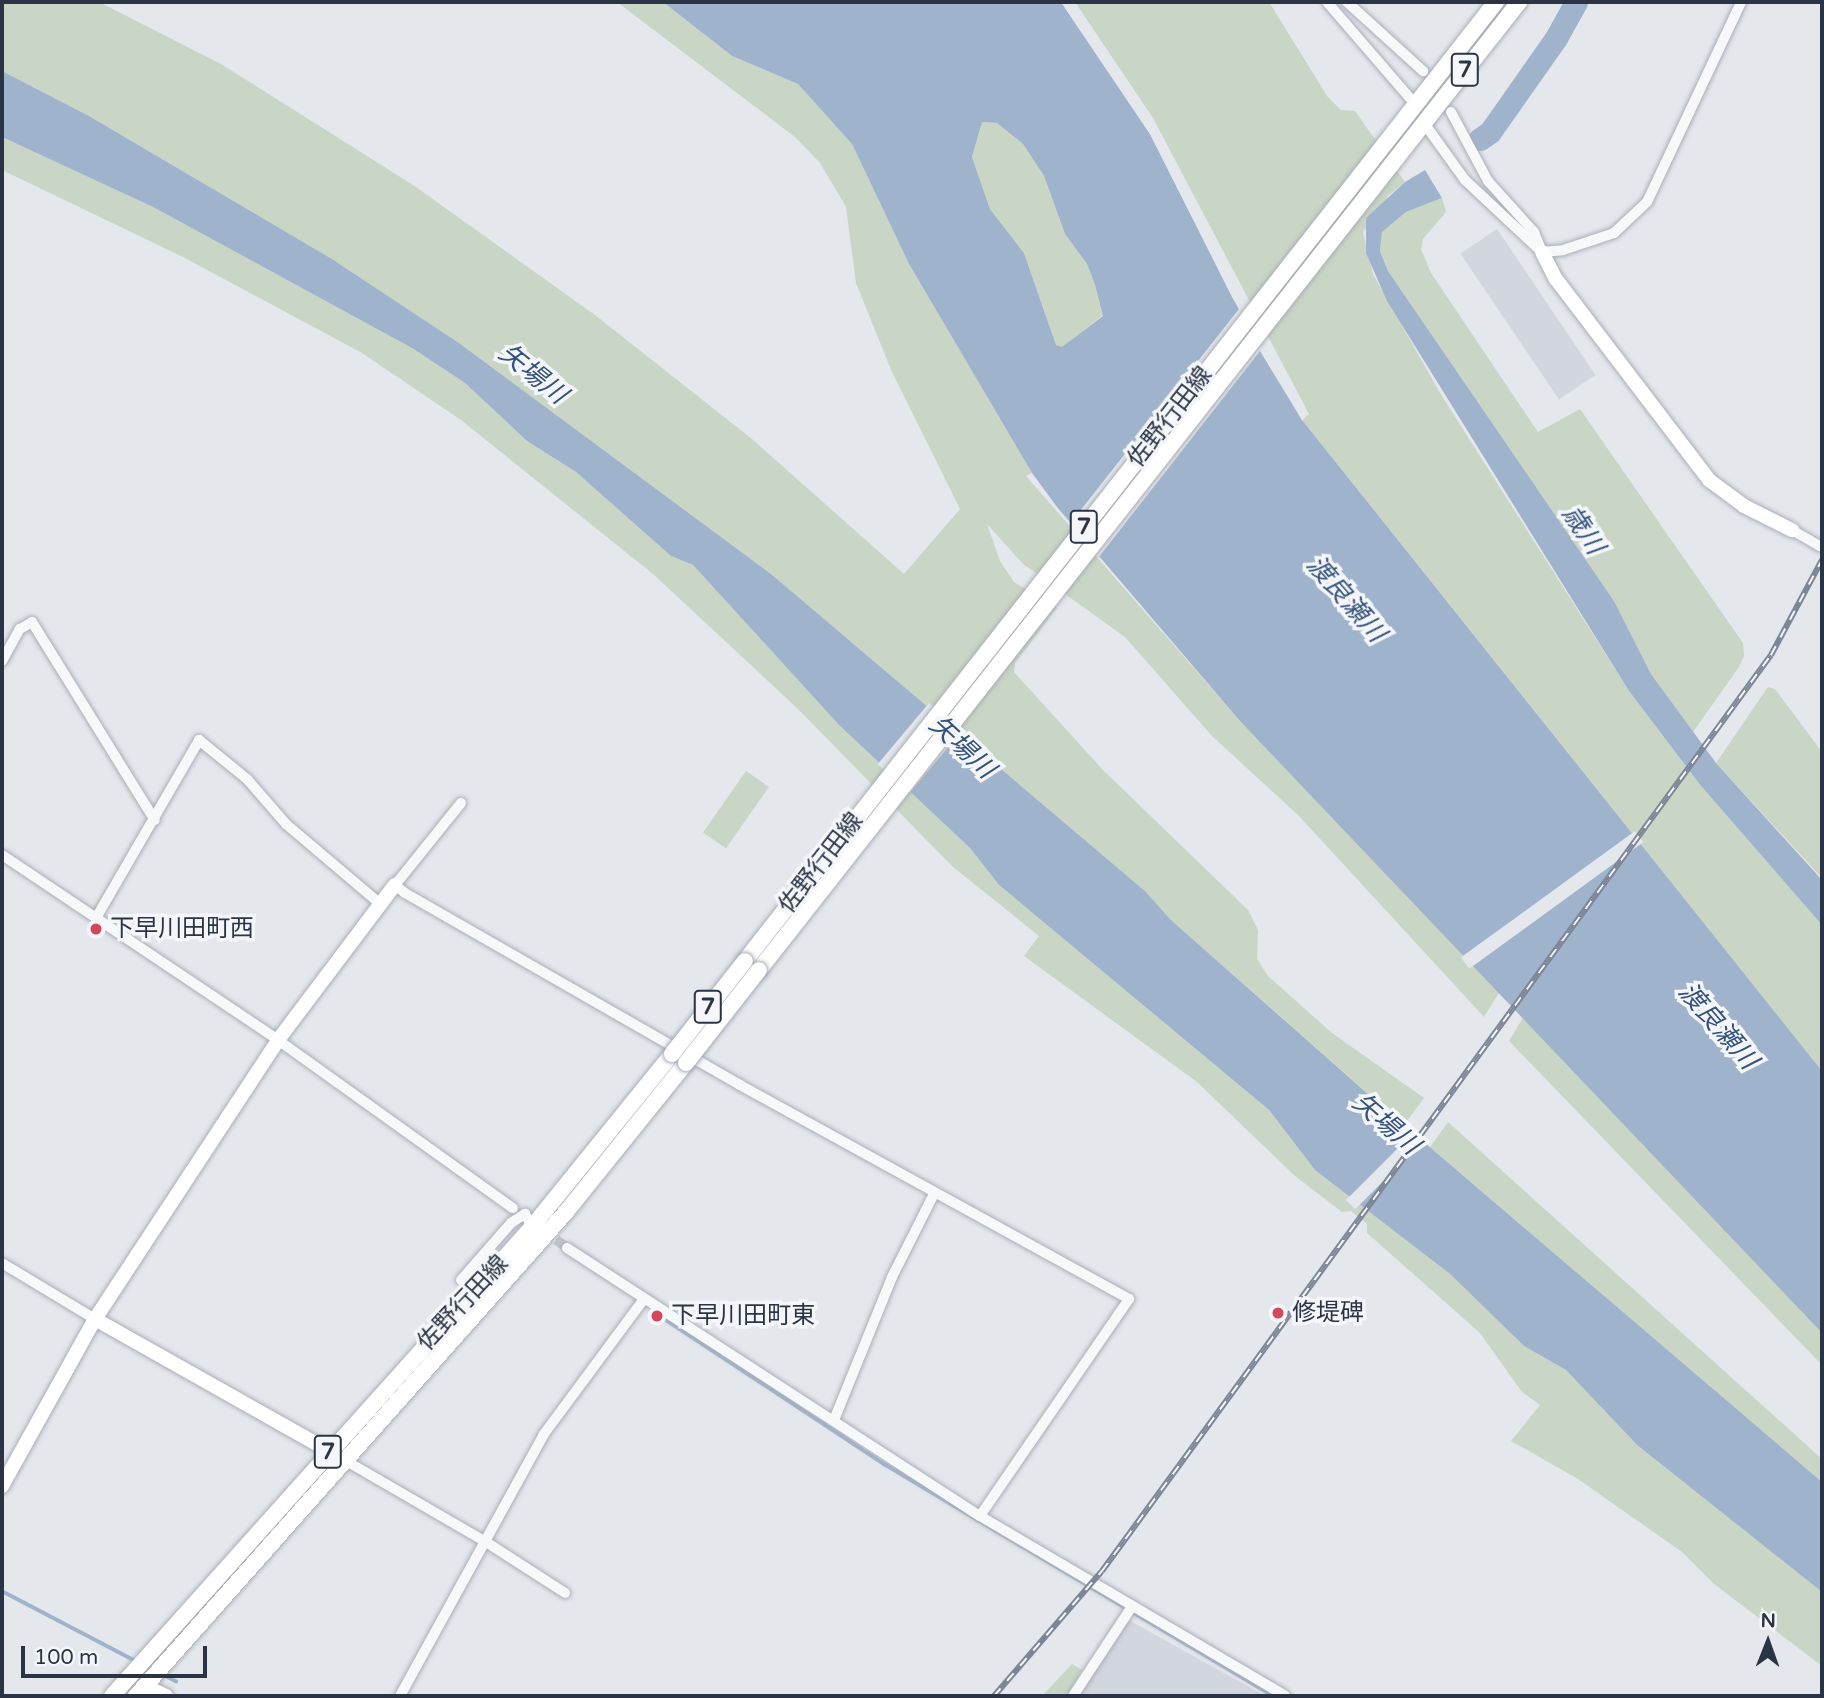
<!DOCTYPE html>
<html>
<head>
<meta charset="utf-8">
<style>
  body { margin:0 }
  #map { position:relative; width:1824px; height:1698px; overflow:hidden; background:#e4e7ec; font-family:"Varela Round","Noto Sans JP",sans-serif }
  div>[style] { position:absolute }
  .built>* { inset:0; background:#d2d6de; transform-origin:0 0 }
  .green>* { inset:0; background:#c9d6c5; transform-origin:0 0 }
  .water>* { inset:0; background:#9fb4cc }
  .pier>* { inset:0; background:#e4e7ec; transform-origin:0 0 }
  .stream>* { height:3.5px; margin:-1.75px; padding:0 1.75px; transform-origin:1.75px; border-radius:1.75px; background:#9fb4cc }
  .river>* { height:23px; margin:-11.5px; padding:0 11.5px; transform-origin:11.5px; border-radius:11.5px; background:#9fb4cc }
  .street-tunnel>* { height:10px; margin-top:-5px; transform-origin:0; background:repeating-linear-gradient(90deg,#bfc3cb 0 10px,transparent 0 15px) }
  .roads { filter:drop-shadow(0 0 2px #a9aeb7) drop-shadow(0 0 2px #a9aeb7) }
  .street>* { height:10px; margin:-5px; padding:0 5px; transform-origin:5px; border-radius:5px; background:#f7f8fa }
  .secondary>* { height:14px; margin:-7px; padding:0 7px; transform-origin:7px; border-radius:7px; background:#fff }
  .primary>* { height:16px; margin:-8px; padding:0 8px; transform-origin:8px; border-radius:8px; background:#fff }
  .rail>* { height:6px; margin-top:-3px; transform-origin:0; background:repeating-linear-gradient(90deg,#f4f6f9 0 10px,#7d8696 0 20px); box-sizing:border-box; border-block:2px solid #7d8696 }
  .bridges { filter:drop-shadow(0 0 2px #a3abb8) drop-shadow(0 0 2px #a3abb8) }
  .primary-bridge>* { height:16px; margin:-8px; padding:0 8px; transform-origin:8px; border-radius:8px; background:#fff }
  .dots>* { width:19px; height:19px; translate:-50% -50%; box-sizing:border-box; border:4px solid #f4f6f9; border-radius:50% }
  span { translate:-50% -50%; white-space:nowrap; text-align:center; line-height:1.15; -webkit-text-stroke:7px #f4f6f9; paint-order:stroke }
  .shield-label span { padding:2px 5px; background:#f4f6f9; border:2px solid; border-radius:5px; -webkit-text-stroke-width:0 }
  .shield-label { font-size:23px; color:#2b3445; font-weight:700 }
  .street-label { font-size:24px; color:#2b3445 }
  .poi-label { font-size:24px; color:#2b3445 }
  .left { translate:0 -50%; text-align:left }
  .water-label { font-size:26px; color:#34527a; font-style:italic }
  .frame { position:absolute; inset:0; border:4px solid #2b3445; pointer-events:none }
  .north { position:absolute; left:1733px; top:1607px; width:70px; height:70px; -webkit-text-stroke:5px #f4f6f9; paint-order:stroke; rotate:1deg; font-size:19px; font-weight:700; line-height:28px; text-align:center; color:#2b3445 }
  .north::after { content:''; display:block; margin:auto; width:24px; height:32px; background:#2b3445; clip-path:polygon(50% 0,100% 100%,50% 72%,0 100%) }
  .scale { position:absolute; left:21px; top:1646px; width:186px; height:32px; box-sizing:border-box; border:4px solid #2b3445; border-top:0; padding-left:9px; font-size:21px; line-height:24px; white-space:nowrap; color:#2b3445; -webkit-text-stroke:5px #f4f6f9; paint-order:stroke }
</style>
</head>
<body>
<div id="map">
  <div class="built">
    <div style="left:1497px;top:229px;width:176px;height:44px;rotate:56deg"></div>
    <div style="clip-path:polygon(1127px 1619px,1265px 1696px,1079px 1696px)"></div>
  </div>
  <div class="green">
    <div style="clip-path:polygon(2px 2px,99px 2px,221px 64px,413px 185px,595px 315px,752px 439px,904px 574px,960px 509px,892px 372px,856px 283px,846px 207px,820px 163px,795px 137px,617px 2px,663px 2px,732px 56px,798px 84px,852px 144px,909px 264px,1032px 473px,1026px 476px,1240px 721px,1500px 991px,1484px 1017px,1299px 816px,1212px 736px,1125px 637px,1023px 564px,987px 524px,1000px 561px,1014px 582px,1057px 608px,1015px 663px,1014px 672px,1103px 770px,1248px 910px,1258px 930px,1257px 959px,1268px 976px,1332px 1033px,1424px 1098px,1404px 1125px,1171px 920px,1145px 891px,771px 574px,459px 343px,332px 259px,89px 116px,2px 71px)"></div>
    <div style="clip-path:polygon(1075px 2px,1269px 2px,1327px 96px,1341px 110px,1355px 111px,1405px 182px,1389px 195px,1363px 232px,1373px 274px,1440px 393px,1629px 691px,1701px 786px,1822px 925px,1822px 1071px,1302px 420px,1309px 414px,1153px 118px)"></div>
    <div style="clip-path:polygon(982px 122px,997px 123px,1023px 144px,1044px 176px,1065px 234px,1087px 264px,1095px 285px,1103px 315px,1062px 348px,1056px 345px,1024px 253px,990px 209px,972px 157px)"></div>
    <div style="clip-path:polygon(2px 137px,153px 207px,412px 348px,465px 383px,527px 441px,576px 472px,671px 556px,693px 565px,839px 725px,970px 848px,999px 885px,1269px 1110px,1315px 1170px,1450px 1274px,1524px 1346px,1566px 1370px,1637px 1445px,1822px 1592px,1822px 1666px,1714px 1584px,1682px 1552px,1578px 1479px,1511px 1441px,1540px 1405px,1522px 1392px,1480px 1333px,1367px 1233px,1367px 1224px,1351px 1211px,1342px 1212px,1295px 1176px,1197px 1082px,1024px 956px,1039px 936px,952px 866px,798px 709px,653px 574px,461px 420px,362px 353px,183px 257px,2px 170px)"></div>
    <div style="clip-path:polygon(1442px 198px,1446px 212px,1423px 239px,1421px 249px,1431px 273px,1538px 432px,1580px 409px,1743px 643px,1744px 656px,1739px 667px,1693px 732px,1651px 674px,1614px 601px,1388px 271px,1380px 251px,1382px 232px,1406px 212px)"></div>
    <div style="clip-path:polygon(1768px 687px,1775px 689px,1822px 752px,1822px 878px,1716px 763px)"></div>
    <div style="left:746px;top:771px;width:28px;height:75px;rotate:35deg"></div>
    <div style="clip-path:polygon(1524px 1016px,1822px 1333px,1822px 1365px,1509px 1041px)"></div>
    <div style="clip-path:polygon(1448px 1122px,1822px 1459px,1822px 1482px,1430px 1147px)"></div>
    <div style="clip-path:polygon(1072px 1664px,1082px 1670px,1067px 1696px,1042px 1696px)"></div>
  </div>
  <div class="water">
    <div style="clip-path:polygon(evenodd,663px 2px,1061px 2px,1150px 134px,1232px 297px,1302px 420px,1822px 1071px,1822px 1333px,1240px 721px,1057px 507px,1032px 473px,909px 264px,852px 144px,798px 84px,732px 56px,663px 2px,982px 122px,997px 123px,1023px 144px,1044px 176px,1065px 234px,1087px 264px,1095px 285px,1103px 316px,1062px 347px,1056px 345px,1024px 253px,990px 209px,972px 157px,982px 122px)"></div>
    <div style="clip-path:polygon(2px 71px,89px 116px,332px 259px,459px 343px,771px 574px,1145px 891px,1171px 920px,1376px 1101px,1822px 1482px,1822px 1592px,1637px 1445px,1566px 1370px,1524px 1346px,1450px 1274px,1315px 1170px,1269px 1110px,999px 885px,970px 848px,839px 725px,693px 565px,671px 556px,576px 472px,527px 441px,465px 383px,412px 348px,153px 207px,2px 137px)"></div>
    <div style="clip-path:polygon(1425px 170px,1442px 198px,1406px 212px,1382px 232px,1380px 251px,1388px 271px,1614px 601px,1651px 674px,1716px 763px,1822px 880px,1822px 925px,1701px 786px,1629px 691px,1387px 301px,1366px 253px,1366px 218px,1405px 182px)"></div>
  </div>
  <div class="pier">
    <div style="clip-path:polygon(1061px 2px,1101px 49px,1153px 132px,1235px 296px,1305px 418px,1302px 420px,1260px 351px,1098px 558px,1069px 525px,1239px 309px,1150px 134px)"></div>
    <div style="left:929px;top:703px;width:43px;height:80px;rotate:40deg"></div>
    <div style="left:1635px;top:831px;width:14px;height:215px;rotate:54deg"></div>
    <div style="left:1416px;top:1130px;width:13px;height:99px;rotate:45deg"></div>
  </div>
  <div class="stream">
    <div style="left:662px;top:1317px;width:268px;rotate:33.5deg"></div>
    <div style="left:886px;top:1465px;width:452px;rotate:30.8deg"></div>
    <div style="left:2px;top:1591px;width:151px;rotate:27.6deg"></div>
    <div style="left:162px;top:1674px;width:16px;rotate:27deg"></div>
  </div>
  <div class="river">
    <div style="left:1480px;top:139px;width:12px;rotate:-35deg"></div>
    <div style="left:1490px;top:132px;width:115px;rotate:-54.9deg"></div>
    <div style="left:1556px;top:38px;width:41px;rotate:-60.9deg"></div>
  </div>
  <div class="street-tunnel">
    <div style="left:544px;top:1231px;width:29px;rotate:36deg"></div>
  </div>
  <div class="roads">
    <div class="street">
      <div style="left:1327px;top:2px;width:136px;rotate:49.2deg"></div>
      <div style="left:1347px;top:2px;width:103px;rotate:42.2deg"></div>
      <div style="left:1451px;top:112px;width:78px;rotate:61.8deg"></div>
      <div style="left:1488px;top:181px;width:69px;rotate:48deg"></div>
      <div style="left:1534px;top:232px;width:22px;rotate:68deg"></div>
      <div style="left:1424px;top:123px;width:70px;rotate:54.3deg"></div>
      <div style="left:1465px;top:180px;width:105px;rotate:43.1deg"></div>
      <div style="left:1542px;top:252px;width:21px;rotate:-5deg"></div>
      <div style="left:1563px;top:250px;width:54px;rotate:-18.4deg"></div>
      <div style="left:1614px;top:233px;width:45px;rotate:-43.2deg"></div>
      <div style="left:1647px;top:202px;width:221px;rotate:-64.8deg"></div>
      <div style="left:1792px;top:530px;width:34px;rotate:30deg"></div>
      <div style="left:2px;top:661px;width:37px;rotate:-61deg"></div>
      <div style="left:20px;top:629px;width:14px;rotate:-30deg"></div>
      <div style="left:32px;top:622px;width:233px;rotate:58.2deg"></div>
      <div style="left:461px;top:803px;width:105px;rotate:128.8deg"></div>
      <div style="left:395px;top:885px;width:13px;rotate:39deg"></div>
      <div style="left:405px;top:893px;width:386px;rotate:29.8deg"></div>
      <div style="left:740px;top:1085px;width:444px;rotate:28.8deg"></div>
      <div style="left:1129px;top:1299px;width:263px;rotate:124.5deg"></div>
      <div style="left:2px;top:855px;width:332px;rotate:33.8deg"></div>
      <div style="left:278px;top:1040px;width:289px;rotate:35.6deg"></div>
      <div style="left:96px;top:918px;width:206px;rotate:-59.9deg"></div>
      <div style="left:199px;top:740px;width:62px;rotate:39.1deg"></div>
      <div style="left:247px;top:779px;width:60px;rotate:49.1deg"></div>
      <div style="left:286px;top:824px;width:122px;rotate:40.3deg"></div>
      <div style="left:567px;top:1248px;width:492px;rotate:33deg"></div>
      <div style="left:980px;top:1516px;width:354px;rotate:30.5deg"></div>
      <div style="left:2px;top:1263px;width:109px;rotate:31.1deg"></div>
      <div style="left:461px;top:1280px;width:76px;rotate:-48.7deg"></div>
      <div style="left:511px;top:1223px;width:17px;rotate:-33deg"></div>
      <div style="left:525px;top:1214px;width:15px;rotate:62deg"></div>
      <div style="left:834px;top:1420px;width:154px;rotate:-67.9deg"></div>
      <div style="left:892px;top:1277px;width:93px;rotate:-63.2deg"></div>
      <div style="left:329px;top:1451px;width:181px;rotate:30.1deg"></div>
      <div style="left:486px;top:1542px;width:94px;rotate:32.8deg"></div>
      <div style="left:400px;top:1696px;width:299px;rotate:-61.2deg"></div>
      <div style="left:544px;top:1434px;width:168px;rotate:-53.5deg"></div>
      <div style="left:1073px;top:1696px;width:105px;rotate:-56.6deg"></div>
    </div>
    <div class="secondary">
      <div style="left:1542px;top:252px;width:30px;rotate:63deg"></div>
      <div style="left:1556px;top:279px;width:253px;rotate:52.7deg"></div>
      <div style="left:1709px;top:480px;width:44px;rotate:36.6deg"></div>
      <div style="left:1744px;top:506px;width:54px;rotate:26.6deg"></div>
      <div style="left:95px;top:1319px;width:269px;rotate:29.4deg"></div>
      <div style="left:2px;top:1486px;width:191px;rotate:-60.9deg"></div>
      <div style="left:95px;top:1319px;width:334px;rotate:-56.7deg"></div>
      <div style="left:278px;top:1040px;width:194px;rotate:-53deg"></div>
      <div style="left:145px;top:1686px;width:23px;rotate:25deg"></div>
    </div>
    <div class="primary">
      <div style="left:745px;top:961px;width:1218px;rotate:-51.94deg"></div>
      <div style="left:759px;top:970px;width:1231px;rotate:-51.86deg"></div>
      <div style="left:112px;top:1696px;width:630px;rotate:-48.15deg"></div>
      <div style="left:532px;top:1227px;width:223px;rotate:-51deg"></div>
      <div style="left:136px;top:1696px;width:647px;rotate:-48.38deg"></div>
      <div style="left:566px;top:1212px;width:191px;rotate:-51.2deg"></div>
    </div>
  </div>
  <div class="rail">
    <div style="left:994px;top:1696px;width:165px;rotate:-49.2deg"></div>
    <div style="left:1102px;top:1571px;width:1134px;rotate:-53.86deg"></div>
    <div style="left:1771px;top:655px;width:108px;rotate:-61.8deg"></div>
  </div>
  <div class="bridges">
    <div class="primary-bridge">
      <div style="left:672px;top:1054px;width:118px;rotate:-51.9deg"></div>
      <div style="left:686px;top:1063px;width:118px;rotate:-51.9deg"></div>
    </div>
  </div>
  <div class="dots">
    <div style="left:96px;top:929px;background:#d1495b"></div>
    <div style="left:1278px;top:1313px;background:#d1495b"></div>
    <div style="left:657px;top:1316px;background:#d1495b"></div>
  </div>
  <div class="shield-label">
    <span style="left:1465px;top:70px">7</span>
    <span style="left:1084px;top:527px">7</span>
    <span style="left:708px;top:1007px">7</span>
    <span style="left:328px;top:1452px">7</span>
  </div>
  <div class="street-label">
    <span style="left:1170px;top:417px;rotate:-52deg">佐野行田線</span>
    <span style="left:821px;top:863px;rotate:-52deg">佐野行田線</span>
    <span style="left:463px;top:1303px;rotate:-47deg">佐野行田線</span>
  </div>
  <div class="poi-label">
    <span class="left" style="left:110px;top:929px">下早川田町西</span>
    <span class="left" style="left:1292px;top:1313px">修堤碑</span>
    <span class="left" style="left:671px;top:1316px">下早川田町東</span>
  </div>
  <div class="water-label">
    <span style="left:533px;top:374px;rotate:39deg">矢場川</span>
    <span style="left:1583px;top:530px;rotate:56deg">歳川</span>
    <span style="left:1346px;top:599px;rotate:49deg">渡良瀬川</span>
    <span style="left:962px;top:747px;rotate:43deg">矢場川</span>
    <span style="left:1718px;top:1026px;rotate:49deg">渡良瀬川</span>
    <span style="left:1386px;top:1124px;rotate:41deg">矢場川</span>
  </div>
  <div class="frame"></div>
  <div class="north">N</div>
  <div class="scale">100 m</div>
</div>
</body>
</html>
